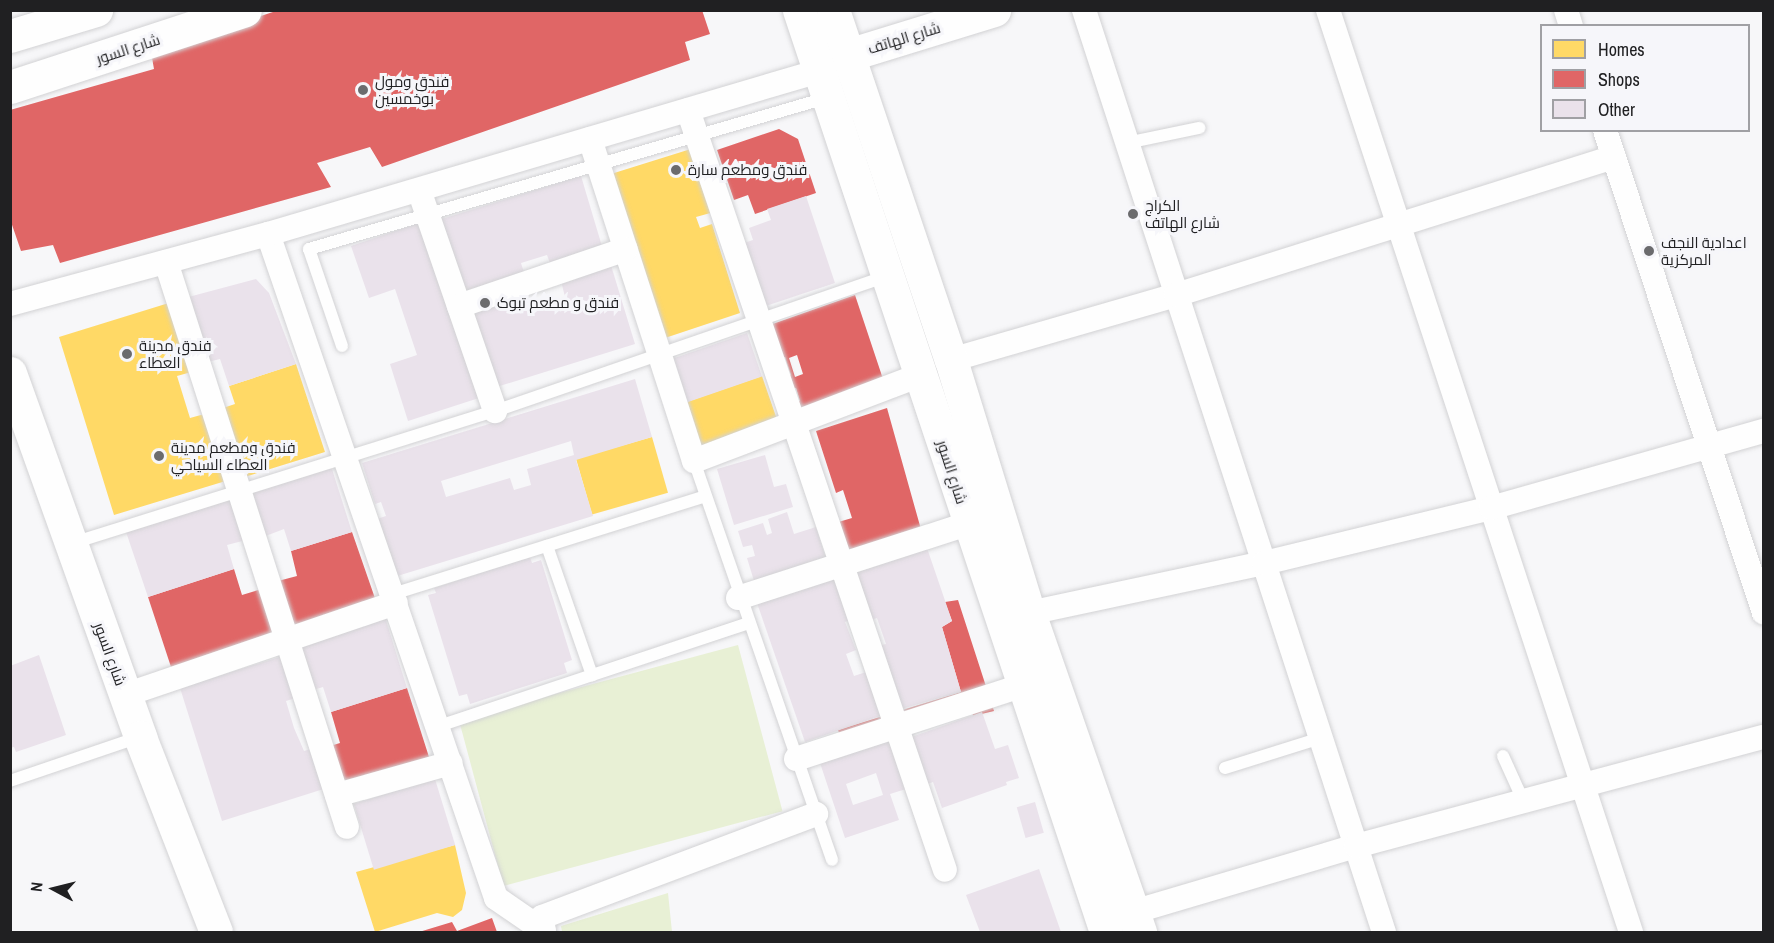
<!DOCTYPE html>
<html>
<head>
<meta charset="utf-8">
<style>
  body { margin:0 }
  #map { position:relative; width:1774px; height:943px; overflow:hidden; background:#f7f7f9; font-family:"Archivo Narrow",Cairo,sans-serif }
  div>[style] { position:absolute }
  .green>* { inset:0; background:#e8f0d5; transform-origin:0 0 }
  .homes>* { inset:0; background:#ffd966; transform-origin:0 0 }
  .shops>* { inset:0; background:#e06666 }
  .building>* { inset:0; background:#eae2eb; transform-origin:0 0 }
  .roads { filter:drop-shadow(0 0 2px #d2d2d4) drop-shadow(0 0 2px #d2d2d4) }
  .lane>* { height:12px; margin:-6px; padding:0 6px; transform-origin:6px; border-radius:6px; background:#fefefe }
  .street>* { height:24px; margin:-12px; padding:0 12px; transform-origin:12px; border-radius:12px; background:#fefefe }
  .secondary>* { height:33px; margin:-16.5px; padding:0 16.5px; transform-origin:16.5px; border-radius:16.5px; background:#fefefe }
  .dots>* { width:16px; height:16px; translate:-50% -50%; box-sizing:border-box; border:3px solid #f6f6fa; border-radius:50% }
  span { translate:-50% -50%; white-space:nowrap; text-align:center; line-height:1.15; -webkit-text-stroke:6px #f6f6fa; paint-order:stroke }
  .street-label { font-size:15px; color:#202022 }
  .poi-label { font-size:15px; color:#202022 }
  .left { translate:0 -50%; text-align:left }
  .frame { position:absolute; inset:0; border:12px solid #202022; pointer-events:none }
  .legend { position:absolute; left:1540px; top:24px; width:210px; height:108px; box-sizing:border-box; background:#f6f6fa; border:2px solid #a0a0a4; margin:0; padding:8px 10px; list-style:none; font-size:18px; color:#202022 }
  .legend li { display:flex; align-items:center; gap:12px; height:30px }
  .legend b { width:30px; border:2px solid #a0a0a4 }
  .north { position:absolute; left:24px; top:859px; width:60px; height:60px; -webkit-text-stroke:4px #f6f6fa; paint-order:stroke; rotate:277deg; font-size:16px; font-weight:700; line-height:24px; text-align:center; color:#202022 }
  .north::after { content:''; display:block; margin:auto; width:21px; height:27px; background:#202022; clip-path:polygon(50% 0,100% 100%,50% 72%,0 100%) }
</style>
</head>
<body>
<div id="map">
  <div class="green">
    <div style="left:738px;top:645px;width:172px;height:289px;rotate:75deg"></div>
    <div style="clip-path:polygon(668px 893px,672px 932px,562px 932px,561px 926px)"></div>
  </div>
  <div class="homes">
    <div style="clip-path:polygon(694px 148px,714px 212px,696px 217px,700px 228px,712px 224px,740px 313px,662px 339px,611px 174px)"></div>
    <div style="clip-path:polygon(172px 302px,195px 371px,177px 376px,190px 418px,208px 413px,229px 480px,114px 515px,59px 337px)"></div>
    <div style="clip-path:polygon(296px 364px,325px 452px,238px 479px,217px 410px,235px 404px,229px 386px)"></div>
    <div style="left:762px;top:376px;width:53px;height:83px;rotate:71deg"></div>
    <div style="left:652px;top:437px;width:58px;height:79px;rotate:74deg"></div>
    <div style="clip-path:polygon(455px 845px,466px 893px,462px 910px,453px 917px,437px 913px,375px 932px,356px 872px)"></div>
  </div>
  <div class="shops">
    <div style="clip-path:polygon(279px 10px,702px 10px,710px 34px,685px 42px,690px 60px,382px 167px,370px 147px,317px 163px,331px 187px,60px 263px,53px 245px,21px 251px,10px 219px,10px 110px,154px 69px,151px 52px)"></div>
    <div style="clip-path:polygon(779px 129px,798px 139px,816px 193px,755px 214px,748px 195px,734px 200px,717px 150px)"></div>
    <div style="clip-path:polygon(evenodd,855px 295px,884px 382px,793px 413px,790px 405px,800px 401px,796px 388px,786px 391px,781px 378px,791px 375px,785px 357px,775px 361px,764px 327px,855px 295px,797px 355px,803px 374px,795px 377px,789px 358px,797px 355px)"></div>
    <div style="clip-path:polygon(887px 408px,922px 533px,846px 558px,835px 523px,852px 518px,843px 490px,836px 493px,816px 431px)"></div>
    <div style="clip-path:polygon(352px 532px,377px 604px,292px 629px,278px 581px,297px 576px,291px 551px)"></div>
    <div style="clip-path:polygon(234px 569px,242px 595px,265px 588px,279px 632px,171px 667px,148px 597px)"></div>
    <div style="clip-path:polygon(958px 600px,994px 711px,973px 716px,972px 710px,841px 739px,838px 730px,961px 692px,942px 627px,952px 621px,945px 602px)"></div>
    <div style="clip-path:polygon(407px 688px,429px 757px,339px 785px,327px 747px,340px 743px,331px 712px)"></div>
    <div style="clip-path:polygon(492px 918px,497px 932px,419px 932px,452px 922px,457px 931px)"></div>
  </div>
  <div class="building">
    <div style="clip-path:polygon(581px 176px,604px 253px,552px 269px,547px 255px,521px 263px,527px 282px,459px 302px,435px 221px)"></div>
    <div style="clip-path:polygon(806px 196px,835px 283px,757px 309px,735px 246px,753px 240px,749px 228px,771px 220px,767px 209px)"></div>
    <div style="clip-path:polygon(425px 221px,482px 397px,408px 421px,390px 364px,417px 355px,395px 289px,369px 298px,351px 246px)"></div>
    <div style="clip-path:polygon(610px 262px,635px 344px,490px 389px,466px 312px,518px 296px,522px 311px,565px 297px,560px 277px)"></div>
    <div style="clip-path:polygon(256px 279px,269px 293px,296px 364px,229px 386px,220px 359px,200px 364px,181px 299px)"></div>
    <div style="left:747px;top:333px;width:46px;height:82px;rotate:71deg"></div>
    <div style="clip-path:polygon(evenodd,635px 379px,652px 437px,576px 460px,593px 516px,394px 577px,377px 519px,386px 516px,381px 502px,375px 504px,362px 463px,635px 379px,571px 441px,574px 455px,527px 469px,531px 485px,514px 490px,510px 478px,446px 497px,441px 481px,571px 441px)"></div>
    <div style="clip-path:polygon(765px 455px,774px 487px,786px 484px,793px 507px,734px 525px,717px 469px)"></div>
    <div style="clip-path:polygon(331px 466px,352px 532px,291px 551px,284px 529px,263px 537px,249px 493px)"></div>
    <div style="clip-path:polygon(232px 499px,246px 540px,227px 545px,234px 569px,148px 597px,126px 532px)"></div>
    <div style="clip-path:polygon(787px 512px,794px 534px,816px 527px,826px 559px,754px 581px,747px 558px,755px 556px,752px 545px,743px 547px,738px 531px,763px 523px,767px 535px,772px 533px,768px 519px)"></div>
    <div style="clip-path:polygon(927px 548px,952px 621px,942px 627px,961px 692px,901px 709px,881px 645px,886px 644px,877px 618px,866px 622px,850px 575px)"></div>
    <div style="clip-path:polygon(530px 557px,532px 563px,541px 560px,572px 660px,564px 663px,567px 673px,470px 704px,467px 694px,459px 696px,428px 595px,436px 593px,434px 588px)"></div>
    <div style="clip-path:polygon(834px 573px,851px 620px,845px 622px,856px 650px,846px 654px,854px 676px,866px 672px,886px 714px,805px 742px,756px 600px)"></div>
    <div style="clip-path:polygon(384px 614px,407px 688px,331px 712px,323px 687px,310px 691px,295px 642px)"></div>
    <div style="clip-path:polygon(39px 655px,66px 735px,16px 752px,14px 747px,10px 748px,10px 666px)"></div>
    <div style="clip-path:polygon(286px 655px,299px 697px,286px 701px,294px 728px,304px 751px,317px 747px,330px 787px,222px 821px,180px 688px)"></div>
    <div style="clip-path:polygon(982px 712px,995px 749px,1008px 745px,1019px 778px,1006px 782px,1007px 785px,942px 808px,933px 782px,922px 786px,906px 739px)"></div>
    <div style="clip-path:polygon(evenodd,890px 739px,906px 789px,890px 794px,899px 820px,845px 838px,820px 763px,890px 739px,876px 773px,883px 795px,853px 805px,846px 784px,876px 773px)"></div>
    <div style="left:435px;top:779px;width:69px;height:85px;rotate:73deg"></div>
    <div style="left:1035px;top:802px;width:32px;height:19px;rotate:74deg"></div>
    <div style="clip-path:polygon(1039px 869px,1061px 932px,980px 932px,966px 895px)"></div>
  </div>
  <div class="roads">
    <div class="lane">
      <div style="left:1127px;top:143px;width:74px;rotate:-11.8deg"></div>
      <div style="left:342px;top:346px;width:102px;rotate:-108.8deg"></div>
      <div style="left:309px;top:249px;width:539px;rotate:-16.28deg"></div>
      <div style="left:694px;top:461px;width:422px;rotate:70.9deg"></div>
      <div style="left:73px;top:543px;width:442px;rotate:-17.4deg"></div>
      <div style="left:495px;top:411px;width:414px;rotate:-19deg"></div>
      <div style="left:547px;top:546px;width:137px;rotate:70.8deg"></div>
      <div style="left:393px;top:594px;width:327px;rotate:-17.4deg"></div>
      <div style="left:439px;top:726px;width:326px;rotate:-18.4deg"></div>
      <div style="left:1503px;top:756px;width:48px;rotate:65.6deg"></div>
      <div style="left:1225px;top:768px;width:101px;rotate:-17.4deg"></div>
      <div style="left:10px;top:781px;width:136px;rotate:-18.8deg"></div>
    </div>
    <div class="street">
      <div style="left:1084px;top:10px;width:970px;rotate:71.98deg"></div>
      <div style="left:1328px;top:10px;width:971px;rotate:71.81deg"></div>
      <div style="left:1566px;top:10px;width:17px;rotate:73deg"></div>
      <div style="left:688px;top:110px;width:802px;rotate:71.32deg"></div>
      <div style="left:1605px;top:130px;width:508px;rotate:71.78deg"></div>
      <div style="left:590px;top:139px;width:338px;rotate:72.1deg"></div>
      <div style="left:694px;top:461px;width:242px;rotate:-20.8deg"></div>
      <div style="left:419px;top:190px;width:234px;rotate:71deg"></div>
      <div style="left:268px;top:234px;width:702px;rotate:71.05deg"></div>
      <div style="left:496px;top:898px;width:58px;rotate:34.5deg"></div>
      <div style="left:166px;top:262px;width:593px;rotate:72.24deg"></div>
      <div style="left:10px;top:304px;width:267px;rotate:-15.2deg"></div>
      <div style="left:268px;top:234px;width:575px;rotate:-16.48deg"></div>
      <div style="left:819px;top:71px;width:17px;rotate:-28deg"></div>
      <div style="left:459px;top:306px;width:176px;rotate:-18.8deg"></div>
      <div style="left:951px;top:360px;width:234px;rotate:-16.1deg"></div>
      <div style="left:1176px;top:295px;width:459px;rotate:-17.5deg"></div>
      <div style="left:738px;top:598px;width:244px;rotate:-17.9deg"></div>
      <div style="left:1029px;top:613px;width:240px;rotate:-12deg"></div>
      <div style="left:1264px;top:563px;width:234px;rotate:-13.6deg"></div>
      <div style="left:1491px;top:508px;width:284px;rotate:-15.8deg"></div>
      <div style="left:125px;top:695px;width:286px;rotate:-18.8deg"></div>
      <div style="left:796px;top:759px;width:240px;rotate:-18deg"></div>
      <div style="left:337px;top:795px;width:118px;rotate:-15.7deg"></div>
      <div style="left:1133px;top:912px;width:233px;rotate:-16.5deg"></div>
      <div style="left:1356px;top:846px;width:422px;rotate:-15deg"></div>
      <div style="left:544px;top:932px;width:15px;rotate:-98deg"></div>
      <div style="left:542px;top:917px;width:293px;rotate:-20.6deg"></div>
    </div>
    <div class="secondary">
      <div style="left:799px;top:10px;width:972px;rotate:71.58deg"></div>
      <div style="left:833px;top:10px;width:369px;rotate:71.4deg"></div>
      <div style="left:951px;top:360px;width:265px;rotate:72.9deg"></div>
      <div style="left:1029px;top:613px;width:338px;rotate:70.8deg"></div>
      <div style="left:10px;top:36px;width:90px;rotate:-16.8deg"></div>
      <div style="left:848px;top:55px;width:153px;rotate:-17.1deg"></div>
      <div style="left:10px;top:87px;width:247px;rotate:-18.1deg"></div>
      <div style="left:10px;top:373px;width:387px;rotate:70.3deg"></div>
      <div style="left:140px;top:737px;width:209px;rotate:68.7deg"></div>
    </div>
  </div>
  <div class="dots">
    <div style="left:363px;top:90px;background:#6b6b6d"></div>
    <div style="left:676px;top:170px;background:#6b6b6d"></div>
    <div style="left:1133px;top:214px;background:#6b6b6d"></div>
    <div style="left:1649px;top:251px;background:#6b6b6d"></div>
    <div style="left:485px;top:303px;background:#6b6b6d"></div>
    <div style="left:127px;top:354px;background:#6b6b6d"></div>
    <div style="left:159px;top:456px;background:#6b6b6d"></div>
  </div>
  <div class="street-label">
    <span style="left:904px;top:38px;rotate:-17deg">شارع الهاتف</span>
    <span style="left:128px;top:49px;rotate:-18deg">شارع السور</span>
    <span style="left:952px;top:472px;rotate:72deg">شارع السور</span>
    <span style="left:110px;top:654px;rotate:70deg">شارع السور</span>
  </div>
  <div class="poi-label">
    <span class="left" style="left:375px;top:90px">فندق ومول<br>بوخمسين</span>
    <span class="left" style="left:688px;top:170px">فندق ومطعم سارة</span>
    <span class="left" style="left:1145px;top:214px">الكراج<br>شارع الهاتف</span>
    <span class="left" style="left:1661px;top:251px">اعدادية النجف<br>المركزية</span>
    <span class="left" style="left:497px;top:303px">فندق و مطعم تبوک</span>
    <span class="left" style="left:139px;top:354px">فندق مدينة<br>العطاء</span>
    <span class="left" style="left:171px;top:456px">فندق ومطعم مدينة<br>العطاء السياحي</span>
  </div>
  <div class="frame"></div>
  <ul class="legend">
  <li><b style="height:16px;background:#ffd966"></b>Homes</li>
  <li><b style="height:16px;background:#e06666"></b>Shops</li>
  <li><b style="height:16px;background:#eae2eb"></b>Other</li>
  </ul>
  <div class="north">N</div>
</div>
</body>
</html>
